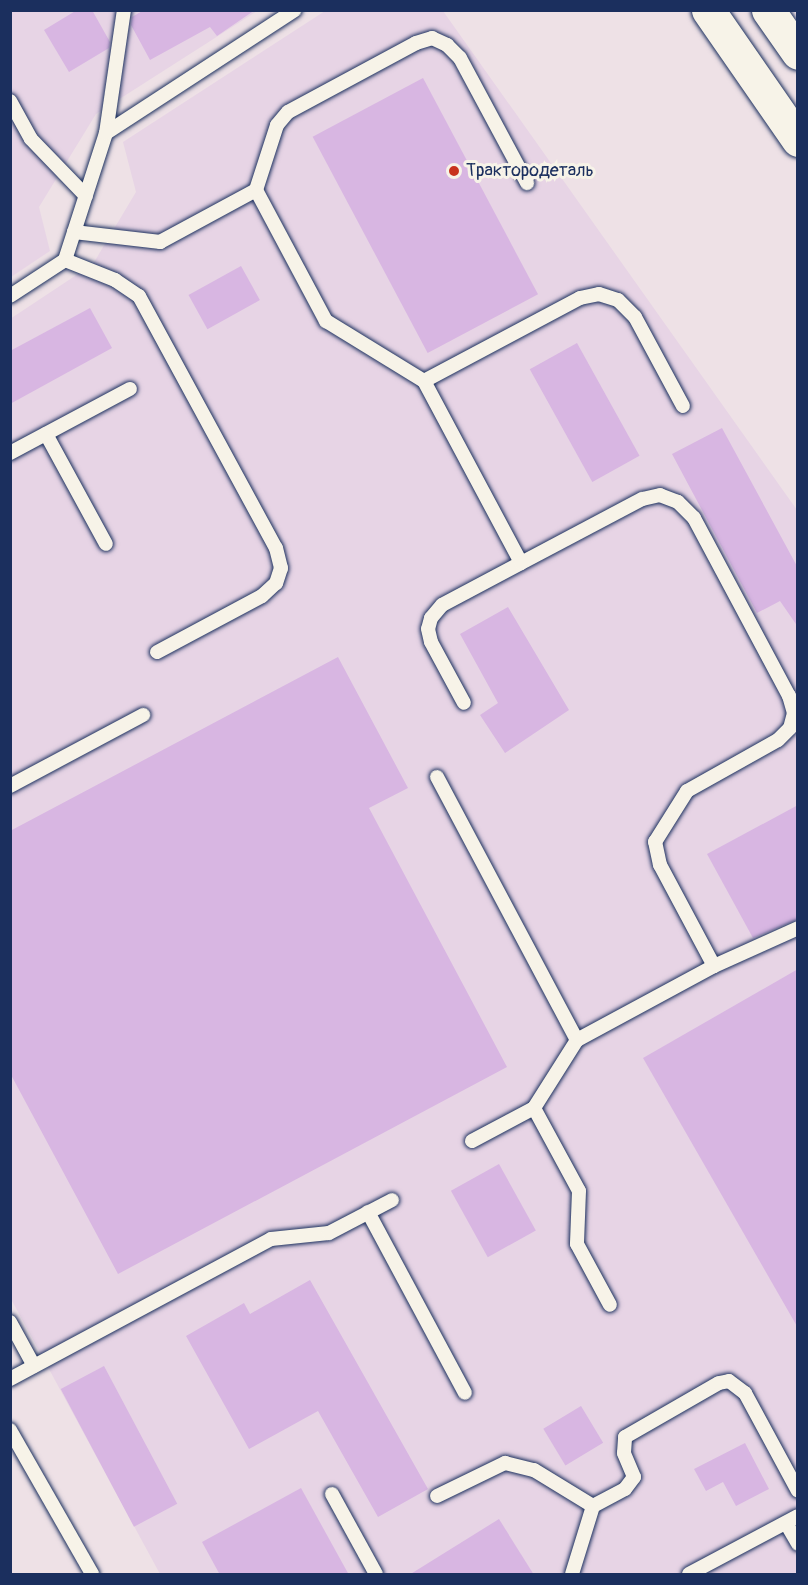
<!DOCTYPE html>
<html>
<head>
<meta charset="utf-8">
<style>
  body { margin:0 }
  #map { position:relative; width:808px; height:1585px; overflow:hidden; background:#eee1e6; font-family:Pangolin,sans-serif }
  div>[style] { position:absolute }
  .built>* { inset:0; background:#e7d4e5 }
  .building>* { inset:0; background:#d8b6e2; transform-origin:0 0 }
  .roads { filter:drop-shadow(0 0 2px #1b2f5e) drop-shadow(0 0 2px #1b2f5e) }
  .service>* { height:14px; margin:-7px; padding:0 7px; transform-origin:7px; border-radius:7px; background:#f7f3e8 }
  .trunk>* { height:33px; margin:-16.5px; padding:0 16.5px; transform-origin:16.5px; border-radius:16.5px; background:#f7f3e8 }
  .dots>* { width:16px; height:16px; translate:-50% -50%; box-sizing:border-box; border:3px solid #f7f3e8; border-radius:50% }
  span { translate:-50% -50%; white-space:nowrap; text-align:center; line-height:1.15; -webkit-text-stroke:6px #f7f3e8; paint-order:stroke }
  .poi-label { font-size:18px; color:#1b2f5e }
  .left { translate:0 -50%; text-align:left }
  .frame { position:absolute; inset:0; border:12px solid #1b2f5e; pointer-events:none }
</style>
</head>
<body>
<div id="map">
  <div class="built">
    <div style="clip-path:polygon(11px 11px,257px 11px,96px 114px,39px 207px,50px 251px,11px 277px)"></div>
    <div style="clip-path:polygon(325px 11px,443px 11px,797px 510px,797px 1574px,160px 1574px,11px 1299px,10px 319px,93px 264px,136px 192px,123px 142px)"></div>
  </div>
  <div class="building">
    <div style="clip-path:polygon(77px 10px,92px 10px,110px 42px,109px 48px,69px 72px,44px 30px)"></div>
    <div style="clip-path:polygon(144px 10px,255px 10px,217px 36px,210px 27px,150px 60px,131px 25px,132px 17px)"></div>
    <div style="left:423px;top:78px;width:245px;height:125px;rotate:62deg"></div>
    <div style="left:241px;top:266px;width:39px;height:60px;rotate:61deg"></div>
    <div style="clip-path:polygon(90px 308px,112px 348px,10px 404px,10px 351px)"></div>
    <div style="left:577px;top:343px;width:129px;height:54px;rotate:61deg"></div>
    <div style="clip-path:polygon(722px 428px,798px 568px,798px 627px,780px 601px,757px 613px,672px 454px)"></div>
    <div style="clip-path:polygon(508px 607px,569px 710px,505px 753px,480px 715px,498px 703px,460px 634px)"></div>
    <div style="clip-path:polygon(338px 657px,408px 788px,369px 808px,507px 1067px,118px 1274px,10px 1073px,10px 831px)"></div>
    <div style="clip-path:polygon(798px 805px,798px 919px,753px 938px,707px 854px)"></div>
    <div style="clip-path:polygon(798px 969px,798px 1328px,643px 1058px)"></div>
    <div style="left:499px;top:1164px;width:76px;height:55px;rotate:61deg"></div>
    <div style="clip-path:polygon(310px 1280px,428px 1489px,378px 1517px,318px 1411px,249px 1449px,186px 1336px,244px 1303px,250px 1314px)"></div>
    <div style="left:104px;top:1366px;width:156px;height:49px;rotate:62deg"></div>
    <div style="left:581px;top:1406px;width:43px;height:44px;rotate:59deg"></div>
    <div style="clip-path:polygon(745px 1443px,769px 1489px,736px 1506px,723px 1482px,706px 1491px,694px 1469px)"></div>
    <div style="clip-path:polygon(301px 1488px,349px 1575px,220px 1575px,202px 1542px)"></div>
    <div style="clip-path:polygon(499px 1519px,534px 1575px,409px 1575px)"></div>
  </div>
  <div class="roads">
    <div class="service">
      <div style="left:10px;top:101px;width:43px;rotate:61.1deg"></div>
      <div style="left:31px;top:139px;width:79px;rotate:46deg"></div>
      <div style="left:106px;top:133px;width:124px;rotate:-81.7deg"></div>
      <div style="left:256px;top:190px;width:68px;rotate:-72.1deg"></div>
      <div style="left:277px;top:125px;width:17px;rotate:-50deg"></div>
      <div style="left:288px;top:112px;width:145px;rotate:-28.3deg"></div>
      <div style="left:416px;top:43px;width:17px;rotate:-17deg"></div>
      <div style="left:432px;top:38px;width:17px;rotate:25deg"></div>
      <div style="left:447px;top:45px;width:18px;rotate:45deg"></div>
      <div style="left:460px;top:58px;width:142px;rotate:61.8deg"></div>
      <div style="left:74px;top:232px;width:87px;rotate:6.6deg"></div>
      <div style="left:160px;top:242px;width:109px;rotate:-28.4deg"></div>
      <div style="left:256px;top:190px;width:149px;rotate:61.9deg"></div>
      <div style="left:326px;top:321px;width:115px;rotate:31.5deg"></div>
      <div style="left:424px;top:381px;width:206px;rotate:61.9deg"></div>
      <div style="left:521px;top:563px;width:89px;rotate:152deg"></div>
      <div style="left:442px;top:605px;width:17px;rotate:130deg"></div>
      <div style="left:431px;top:618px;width:11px;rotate:105deg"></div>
      <div style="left:428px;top:629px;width:13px;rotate:77deg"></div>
      <div style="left:431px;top:642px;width:69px;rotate:61.6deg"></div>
      <div style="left:65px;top:260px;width:54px;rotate:21.8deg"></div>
      <div style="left:115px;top:280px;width:29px;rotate:34deg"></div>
      <div style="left:139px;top:296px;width:287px;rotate:61.5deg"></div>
      <div style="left:276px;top:548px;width:21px;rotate:76deg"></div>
      <div style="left:281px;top:568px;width:16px;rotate:108deg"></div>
      <div style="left:276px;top:583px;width:19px;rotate:137deg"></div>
      <div style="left:262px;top:596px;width:119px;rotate:151.9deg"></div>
      <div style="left:10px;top:296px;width:66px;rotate:-33.2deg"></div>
      <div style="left:65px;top:260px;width:133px;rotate:-72.1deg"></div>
      <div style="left:106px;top:133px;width:225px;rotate:-33.1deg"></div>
      <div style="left:424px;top:381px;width:177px;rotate:-28deg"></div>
      <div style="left:580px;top:298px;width:19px;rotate:-12deg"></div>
      <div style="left:599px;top:294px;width:20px;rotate:18deg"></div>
      <div style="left:618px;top:300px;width:24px;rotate:45deg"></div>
      <div style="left:635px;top:317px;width:101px;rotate:61.7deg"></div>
      <div style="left:46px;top:434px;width:125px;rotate:61.4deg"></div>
      <div style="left:10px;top:453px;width:136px;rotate:-28.1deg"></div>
      <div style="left:437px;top:777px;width:298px;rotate:62deg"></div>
      <div style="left:10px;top:786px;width:151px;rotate:-28.1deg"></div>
      <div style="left:714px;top:966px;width:92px;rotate:-24.3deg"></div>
      <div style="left:534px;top:1108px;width:94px;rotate:61.5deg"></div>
      <div style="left:579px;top:1191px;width:53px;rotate:92.2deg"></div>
      <div style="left:577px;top:1244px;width:69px;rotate:61.6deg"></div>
      <div style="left:472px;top:1141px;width:70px;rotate:-28deg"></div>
      <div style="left:534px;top:1108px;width:80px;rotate:-57.7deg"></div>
      <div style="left:577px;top:1040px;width:156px;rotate:-28.4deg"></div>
      <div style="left:714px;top:966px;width:115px;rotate:-118.1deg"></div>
      <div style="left:660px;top:865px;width:24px;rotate:-102deg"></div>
      <div style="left:655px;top:842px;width:60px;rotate:-57.9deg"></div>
      <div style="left:687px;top:791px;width:104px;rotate:-29.3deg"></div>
      <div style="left:778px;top:740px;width:17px;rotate:-45deg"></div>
      <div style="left:790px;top:728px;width:16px;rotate:-75deg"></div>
      <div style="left:794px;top:713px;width:18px;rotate:-106deg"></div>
      <div style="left:789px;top:696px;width:202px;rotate:-118.1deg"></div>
      <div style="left:694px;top:518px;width:23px;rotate:-135deg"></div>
      <div style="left:678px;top:502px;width:19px;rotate:-159deg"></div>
      <div style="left:660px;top:495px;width:18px;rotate:167deg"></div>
      <div style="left:642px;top:499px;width:137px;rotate:152.1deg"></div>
      <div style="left:368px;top:1212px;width:205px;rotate:61.8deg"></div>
      <div style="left:10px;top:1322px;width:50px;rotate:61.4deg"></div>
      <div style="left:10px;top:1379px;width:296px;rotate:-28.2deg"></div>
      <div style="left:271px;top:1239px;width:58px;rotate:-5.9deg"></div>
      <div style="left:329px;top:1233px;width:71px;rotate:-27.6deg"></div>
      <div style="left:10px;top:1430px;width:166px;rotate:60.3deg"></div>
      <div style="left:332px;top:1494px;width:91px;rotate:61.2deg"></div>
      <div style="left:437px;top:1496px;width:76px;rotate:-25.9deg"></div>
      <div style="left:505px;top:1463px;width:30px;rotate:14deg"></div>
      <div style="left:534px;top:1470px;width:69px;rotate:31.4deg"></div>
      <div style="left:786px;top:1523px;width:24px;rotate:60deg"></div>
      <div style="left:572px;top:1574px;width:71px;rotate:-72.8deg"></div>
      <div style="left:593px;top:1506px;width:36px;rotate:-28deg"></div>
      <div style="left:625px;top:1489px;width:15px;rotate:-53deg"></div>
      <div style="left:634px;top:1477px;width:26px;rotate:-113deg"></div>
      <div style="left:624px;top:1453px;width:16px;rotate:-86deg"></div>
      <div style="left:625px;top:1437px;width:108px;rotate:-29.9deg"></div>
      <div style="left:719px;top:1383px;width:10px;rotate:-11deg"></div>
      <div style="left:729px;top:1381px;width:20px;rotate:37deg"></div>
      <div style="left:745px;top:1393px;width:111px;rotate:61.6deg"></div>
      <div style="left:689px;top:1574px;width:123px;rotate:-28deg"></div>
    </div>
    <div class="trunk">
      <div style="left:708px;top:10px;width:158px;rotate:55.3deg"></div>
      <div style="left:768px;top:10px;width:52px;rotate:55.1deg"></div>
    </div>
  </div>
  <div class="dots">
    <div style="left:454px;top:171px;background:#c8321e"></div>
  </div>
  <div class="poi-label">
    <span class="left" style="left:466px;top:171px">Трактородеталь</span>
  </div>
  <div class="frame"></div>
</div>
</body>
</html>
